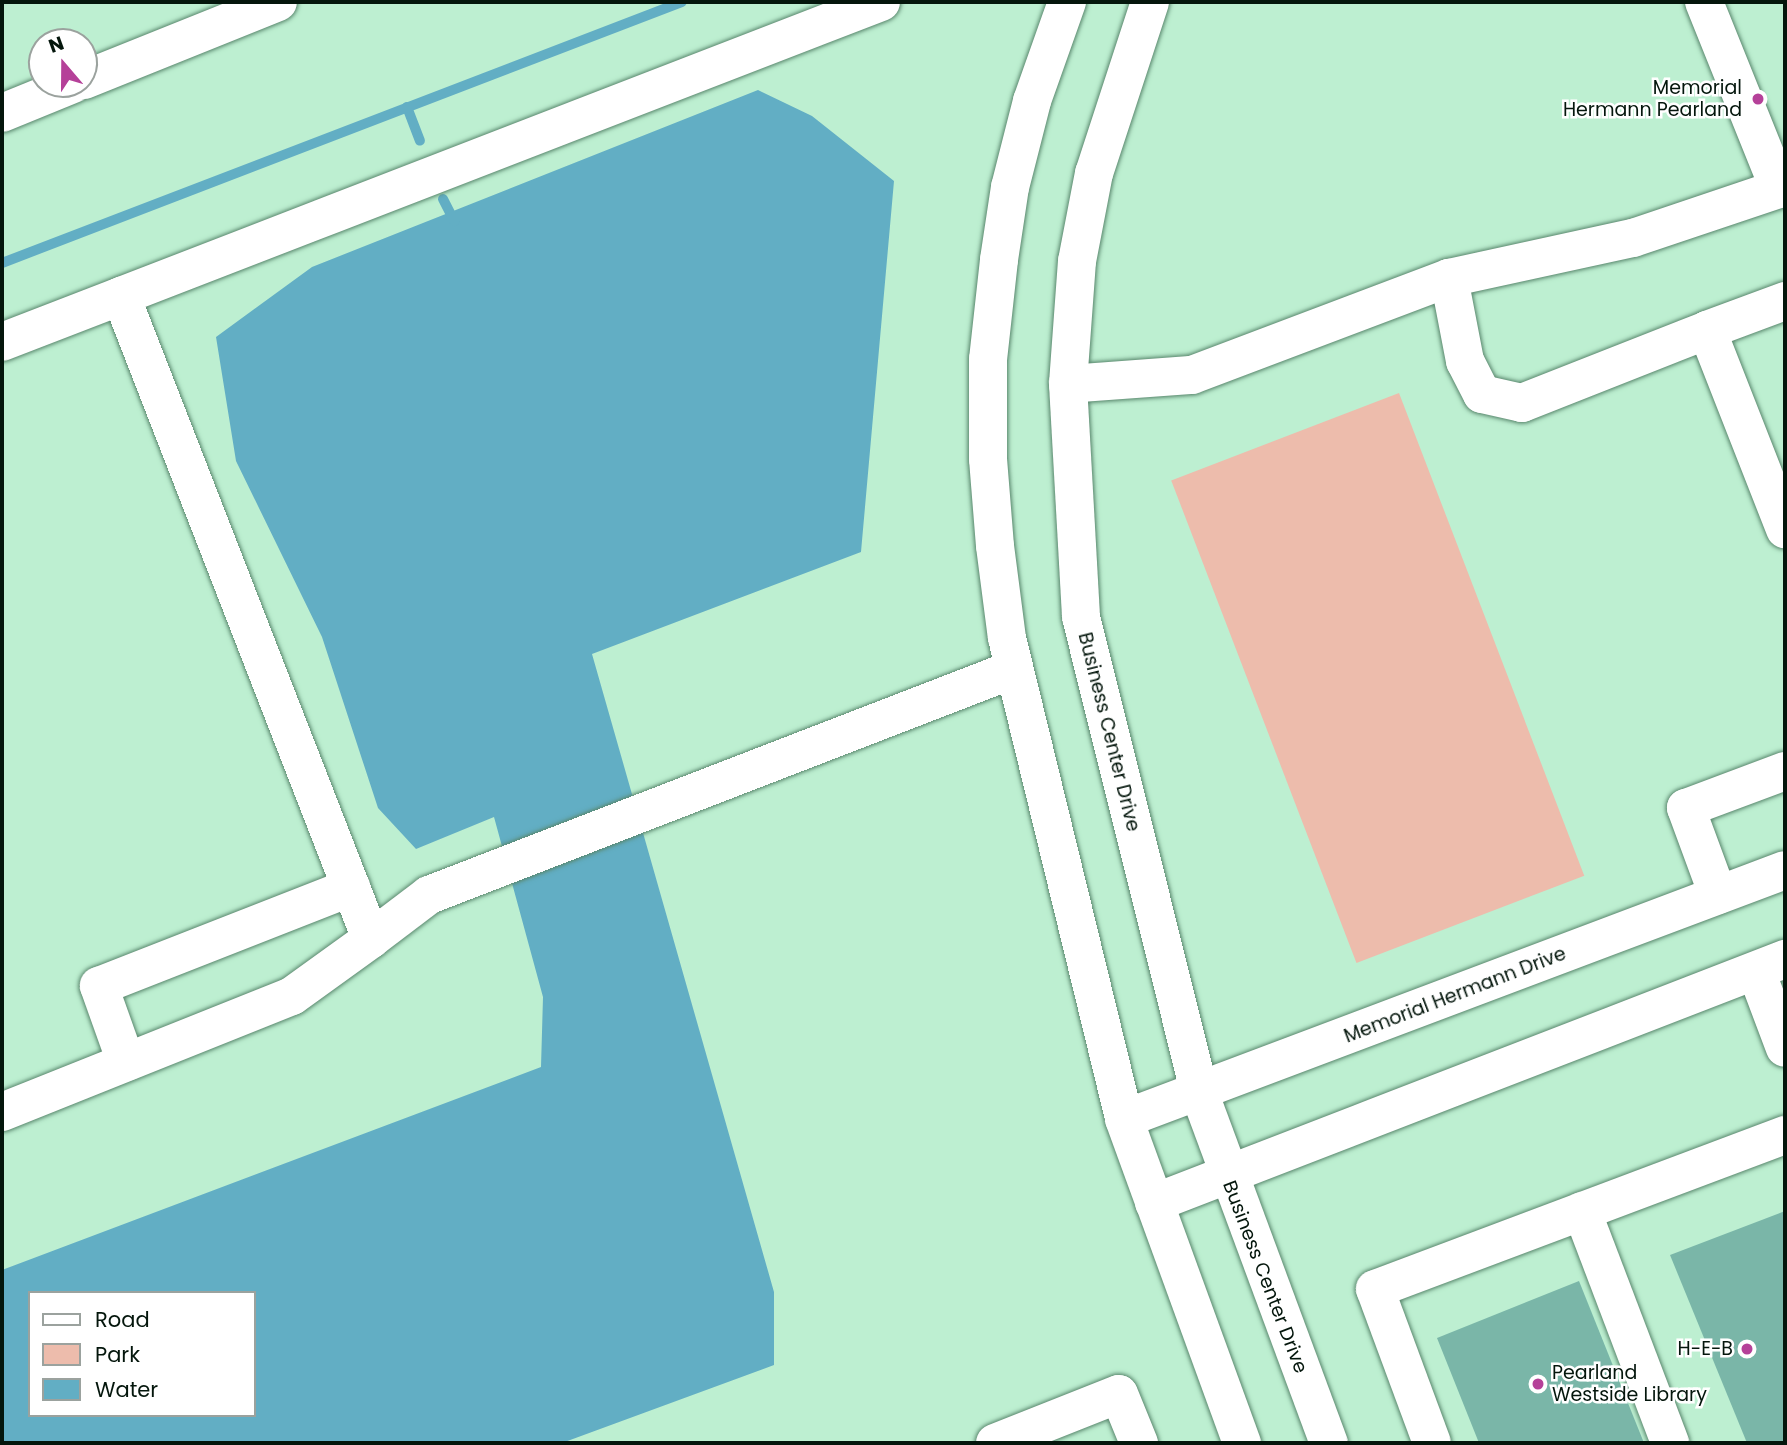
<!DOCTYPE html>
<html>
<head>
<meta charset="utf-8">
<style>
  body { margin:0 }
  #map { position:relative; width:1787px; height:1445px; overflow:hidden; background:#bdefd1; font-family:Poppins,sans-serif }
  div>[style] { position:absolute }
  .green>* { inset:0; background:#edbcac; transform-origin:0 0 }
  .water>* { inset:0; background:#62aec4 }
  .stream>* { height:10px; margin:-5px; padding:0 5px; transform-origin:5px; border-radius:5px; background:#62aec4 }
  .building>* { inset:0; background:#7ab6a8 }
  .roads { filter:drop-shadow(0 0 2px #59876d) drop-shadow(0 0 2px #59876d) }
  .minor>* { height:38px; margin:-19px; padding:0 19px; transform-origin:19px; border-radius:19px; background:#fff }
  .dots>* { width:19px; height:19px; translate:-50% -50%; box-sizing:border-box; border:4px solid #fff; border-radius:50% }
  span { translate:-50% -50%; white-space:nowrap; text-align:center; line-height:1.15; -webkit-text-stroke:5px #fff; paint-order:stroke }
  .poi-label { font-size:19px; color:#04160c }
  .right { translate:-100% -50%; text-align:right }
  .left { translate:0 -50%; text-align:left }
  .street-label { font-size:19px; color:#04160c }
  .frame { position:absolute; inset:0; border:4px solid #04160c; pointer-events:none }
  .legend { position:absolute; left:28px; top:1291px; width:228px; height:126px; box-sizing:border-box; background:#fff; border:2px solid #9ba29e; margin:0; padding:9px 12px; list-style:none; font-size:21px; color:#04160c }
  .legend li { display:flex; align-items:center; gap:14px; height:35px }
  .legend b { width:35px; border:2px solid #9ba29e }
  .north { position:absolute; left:28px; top:28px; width:70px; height:70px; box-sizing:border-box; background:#fff; border:2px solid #9ba29e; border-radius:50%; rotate:340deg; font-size:19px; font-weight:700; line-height:28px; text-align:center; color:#04160c }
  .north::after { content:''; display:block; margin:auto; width:24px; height:32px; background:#b54199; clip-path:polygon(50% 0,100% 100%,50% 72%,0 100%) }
</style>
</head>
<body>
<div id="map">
  <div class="green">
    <div style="left:1399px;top:393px;width:517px;height:244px;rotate:69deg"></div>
  </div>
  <div class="water">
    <div style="clip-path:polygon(evenodd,758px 90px,812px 116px,894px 181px,861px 552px,592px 654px,774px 1292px,774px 1365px,562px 1443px,2px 1443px,2px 1270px,541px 1067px,543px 997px,494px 817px,416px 849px,378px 808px,322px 637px,236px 461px,216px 337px,312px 267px,758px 90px,30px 1293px,254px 1293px,254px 1415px,30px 1415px,30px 1293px)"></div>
  </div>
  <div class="stream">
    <div style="left:407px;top:107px;width:36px;rotate:69deg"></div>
    <div style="left:443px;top:199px;width:25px;rotate:63deg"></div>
    <div style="left:2px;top:263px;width:728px;rotate:-21deg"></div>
  </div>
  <div class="building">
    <div style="clip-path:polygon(1785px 1211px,1785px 1443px,1747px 1443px,1670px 1255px)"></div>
    <div style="clip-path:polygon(1579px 1281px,1644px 1443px,1479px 1443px,1437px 1338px)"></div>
  </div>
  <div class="roads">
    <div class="minor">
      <div style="left:881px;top:2px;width:815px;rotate:158.85deg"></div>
      <div style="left:121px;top:296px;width:690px;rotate:68.75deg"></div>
      <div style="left:371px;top:939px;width:73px;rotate:-37.2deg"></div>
      <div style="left:429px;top:895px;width:627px;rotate:-21.12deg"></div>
      <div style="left:1067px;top:2px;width:105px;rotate:109.5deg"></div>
      <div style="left:1032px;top:101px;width:89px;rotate:104.3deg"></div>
      <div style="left:1010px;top:187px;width:74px;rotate:98.6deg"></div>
      <div style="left:999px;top:260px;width:100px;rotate:96.3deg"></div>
      <div style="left:988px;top:359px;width:100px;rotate:90deg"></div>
      <div style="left:988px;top:459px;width:87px;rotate:85.4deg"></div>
      <div style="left:995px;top:546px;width:93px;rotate:82.6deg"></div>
      <div style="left:1007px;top:638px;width:495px;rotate:76.3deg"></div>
      <div style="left:1124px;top:1119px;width:345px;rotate:70deg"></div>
      <div style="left:1150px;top:2px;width:180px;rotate:108.1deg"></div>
      <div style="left:1094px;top:173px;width:90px;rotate:100.9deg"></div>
      <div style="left:1077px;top:261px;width:123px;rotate:94.2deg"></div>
      <div style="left:1068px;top:384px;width:233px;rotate:86.8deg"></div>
      <div style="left:1081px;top:617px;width:489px;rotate:76deg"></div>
      <div style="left:1199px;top:1092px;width:374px;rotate:69.7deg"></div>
      <div style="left:1704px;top:2px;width:201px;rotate:68.1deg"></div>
      <div style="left:1779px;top:189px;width:6px;rotate:-9deg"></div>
      <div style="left:84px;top:80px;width:209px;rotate:-21.9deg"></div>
      <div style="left:2px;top:113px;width:77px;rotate:-22.2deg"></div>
      <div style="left:1449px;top:278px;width:188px;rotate:-12.3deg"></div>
      <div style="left:1633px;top:238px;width:154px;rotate:-18.6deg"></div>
      <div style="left:1785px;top:301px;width:83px;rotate:159.6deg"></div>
      <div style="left:1707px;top:330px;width:214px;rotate:68.6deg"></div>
      <div style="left:2px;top:342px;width:128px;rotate:-21.1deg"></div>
      <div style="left:1068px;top:384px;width:124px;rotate:-4.2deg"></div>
      <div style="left:1192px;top:375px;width:275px;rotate:-20.7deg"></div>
      <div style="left:1449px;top:278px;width:85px;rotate:79.1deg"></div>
      <div style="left:1465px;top:361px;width:37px;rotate:63deg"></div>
      <div style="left:1482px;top:394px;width:41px;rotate:12.7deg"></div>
      <div style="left:1522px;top:403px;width:199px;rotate:-21.5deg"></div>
      <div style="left:1718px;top:895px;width:93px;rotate:-110.2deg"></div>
      <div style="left:1686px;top:808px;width:106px;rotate:-20.5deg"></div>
      <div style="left:1756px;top:971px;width:82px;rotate:69.4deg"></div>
      <div style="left:126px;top:1062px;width:81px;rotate:-109.6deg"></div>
      <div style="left:99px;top:986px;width:271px;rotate:-21.4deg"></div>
      <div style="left:2px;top:1112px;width:312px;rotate:-21.8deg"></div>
      <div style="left:292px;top:996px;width:97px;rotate:-35.8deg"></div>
      <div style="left:1124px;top:1119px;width:706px;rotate:-20.64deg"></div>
      <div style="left:1154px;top:1203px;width:677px;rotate:-21.14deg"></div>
      <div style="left:1582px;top:1211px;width:248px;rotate:69.2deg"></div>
      <div style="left:995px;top:1443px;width:133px;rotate:-21.6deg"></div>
      <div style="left:1119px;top:1394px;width:53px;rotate:67.8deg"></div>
      <div style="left:1432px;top:1443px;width:164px;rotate:-110.3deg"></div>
      <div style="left:1375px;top:1289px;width:438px;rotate:-20.6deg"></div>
    </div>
  </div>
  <div class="dots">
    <div style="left:1758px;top:99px;background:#b54199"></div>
    <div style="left:1747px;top:1349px;background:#b54199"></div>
    <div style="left:1538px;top:1384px;background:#b54199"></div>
  </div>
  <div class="poi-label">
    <span class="right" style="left:1742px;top:99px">Memorial<br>Hermann Pearland</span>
    <span class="right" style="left:1733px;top:1349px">H-E-B</span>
    <span class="left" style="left:1552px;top:1384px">Pearland<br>Westside Library</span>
  </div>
  <div class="street-label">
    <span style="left:1109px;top:732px;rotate:76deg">Business Center Drive</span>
    <span style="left:1455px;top:995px;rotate:-21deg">Memorial Hermann Drive</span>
    <span style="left:1265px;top:1277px;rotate:69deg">Business Center Drive</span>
  </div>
  <div class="frame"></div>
  <ul class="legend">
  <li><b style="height:9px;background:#fff"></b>Road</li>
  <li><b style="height:19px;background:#edbcac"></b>Park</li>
  <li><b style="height:19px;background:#62aec4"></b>Water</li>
  </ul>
  <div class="north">N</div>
</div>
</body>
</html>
